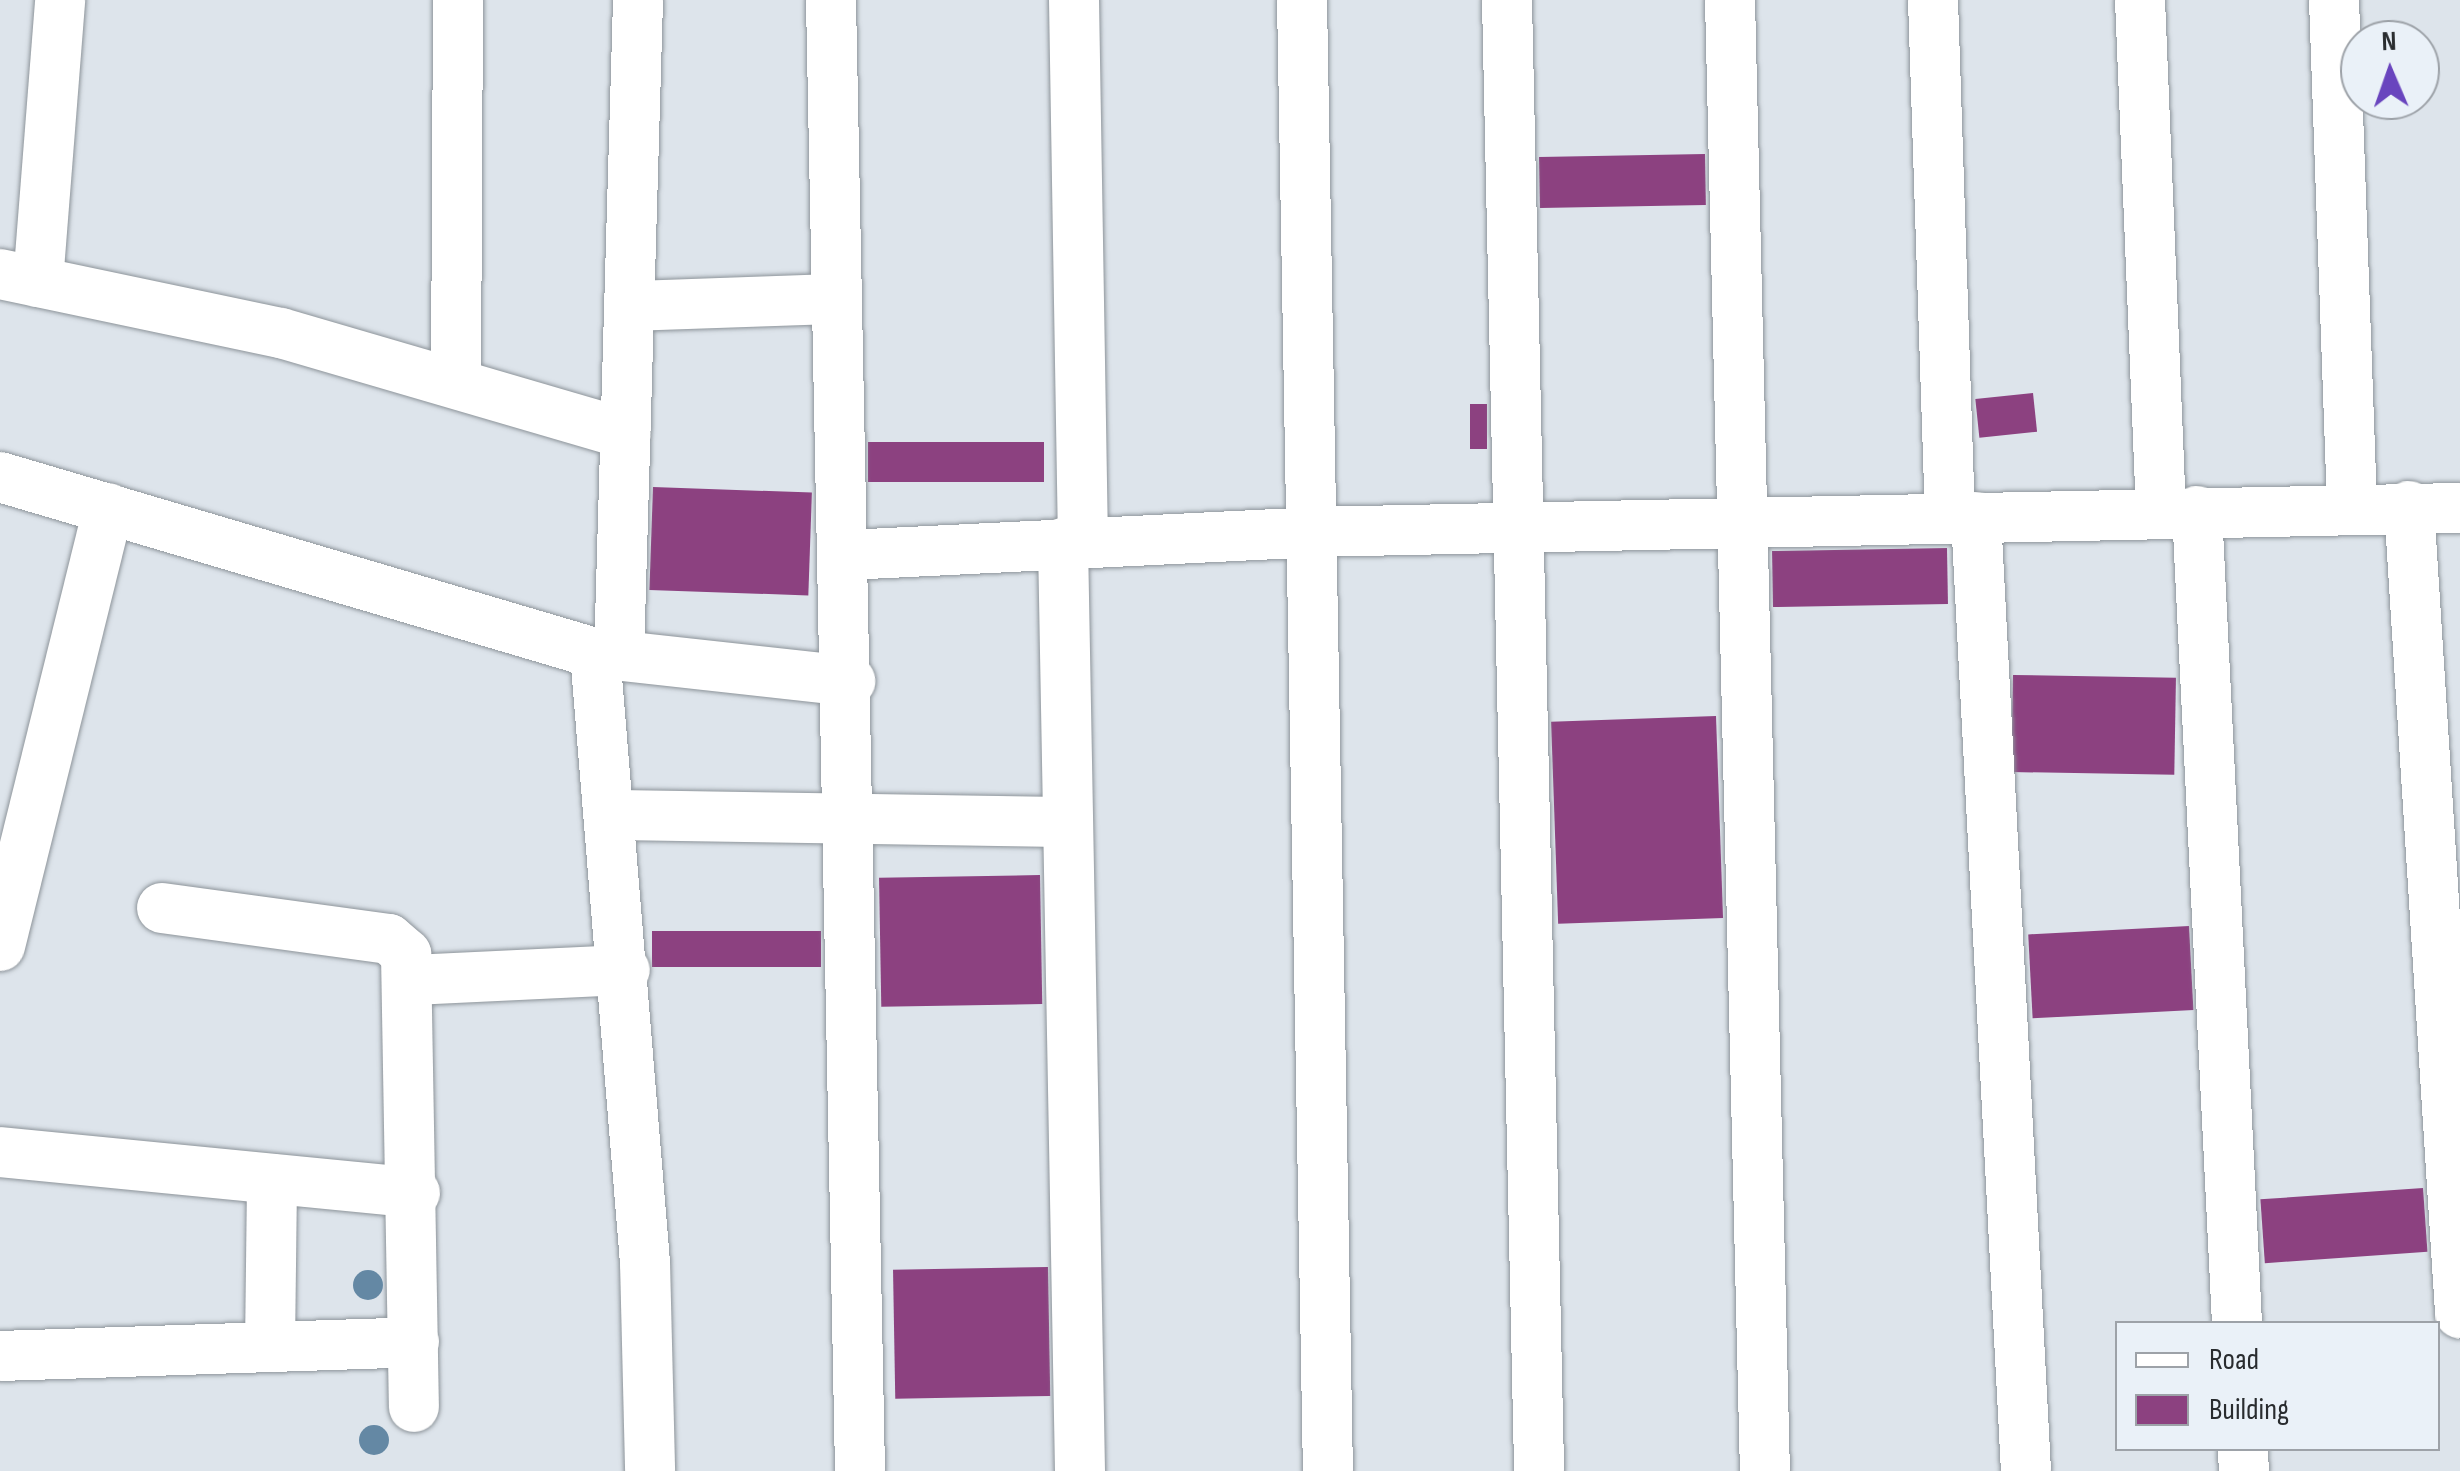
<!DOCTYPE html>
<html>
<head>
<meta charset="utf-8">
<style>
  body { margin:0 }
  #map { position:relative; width:2460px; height:1471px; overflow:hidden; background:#dde4eb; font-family:"Sofia Sans Condensed",sans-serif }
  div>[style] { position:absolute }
  .building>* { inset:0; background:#8c4180; transform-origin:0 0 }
  .roads { filter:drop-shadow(0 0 2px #8d949a) drop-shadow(0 0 2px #8d949a) }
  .minor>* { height:50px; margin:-25px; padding:0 25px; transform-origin:25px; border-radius:25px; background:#fff }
  .trees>* { width:30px; height:30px; margin:-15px; border-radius:50%; background:#6488a4 }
  span { translate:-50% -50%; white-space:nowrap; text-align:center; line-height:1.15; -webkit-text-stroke:10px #eaf1f8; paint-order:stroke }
  .legend { position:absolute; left:2115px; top:1321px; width:325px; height:130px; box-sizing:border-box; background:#eaf1f8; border:2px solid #9da2a8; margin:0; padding:12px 18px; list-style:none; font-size:30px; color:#292c2f }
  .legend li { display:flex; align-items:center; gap:20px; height:50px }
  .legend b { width:50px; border:2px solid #9da2a8 }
  .north { position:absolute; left:2340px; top:20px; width:100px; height:100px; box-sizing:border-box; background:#eaf1f8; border:2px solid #9da2a8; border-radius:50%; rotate:358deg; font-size:28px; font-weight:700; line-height:40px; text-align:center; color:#292c2f }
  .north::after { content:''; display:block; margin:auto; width:35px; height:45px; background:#6945be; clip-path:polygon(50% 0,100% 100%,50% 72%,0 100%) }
</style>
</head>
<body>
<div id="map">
  <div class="building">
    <div style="left:1705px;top:154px;width:51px;height:166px;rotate:89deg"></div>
    <div style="left:2033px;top:393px;width:39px;height:58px;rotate:84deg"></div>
    <div style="left:1470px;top:404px;width:17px;height:45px"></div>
    <div style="left:868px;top:442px;width:176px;height:40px"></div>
    <div style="left:653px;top:487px;width:159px;height:103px;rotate:2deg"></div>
    <div style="left:1947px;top:548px;width:56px;height:175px;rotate:89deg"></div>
    <div style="left:2013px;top:675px;width:163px;height:97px;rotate:1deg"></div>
    <div style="left:1716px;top:716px;width:202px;height:165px;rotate:88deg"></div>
    <div style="left:1040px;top:875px;width:129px;height:161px;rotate:89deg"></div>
    <div style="left:2189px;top:926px;width:84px;height:161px;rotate:87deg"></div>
    <div style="left:821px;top:931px;width:36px;height:169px;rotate:90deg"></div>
    <div style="left:2423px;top:1188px;width:64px;height:163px;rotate:86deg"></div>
    <div style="left:1048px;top:1267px;width:129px;height:155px;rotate:89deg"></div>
  </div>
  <div class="roads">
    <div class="minor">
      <div style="left:831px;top:0;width:1471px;rotate:88.87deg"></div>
      <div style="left:1074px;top:0;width:542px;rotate:89.05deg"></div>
      <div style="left:1302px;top:0;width:1471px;rotate:88.99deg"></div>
      <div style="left:1507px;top:0;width:1471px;rotate:88.75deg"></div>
      <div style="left:1730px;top:0;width:1471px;rotate:88.64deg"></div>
      <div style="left:1933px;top:0;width:518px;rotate:88.12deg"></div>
      <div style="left:2140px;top:0;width:512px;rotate:87.65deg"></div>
      <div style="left:2334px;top:0;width:505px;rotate:87.96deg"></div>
      <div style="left:0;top:274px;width:287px;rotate:11.9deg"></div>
      <div style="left:281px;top:333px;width:359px;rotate:16.3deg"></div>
      <div style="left:38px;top:282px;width:283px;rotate:-85.5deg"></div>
      <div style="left:632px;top:306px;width:205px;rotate:-2deg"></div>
      <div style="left:456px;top:380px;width:380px;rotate:-89.7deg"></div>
      <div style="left:0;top:477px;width:620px;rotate:16.48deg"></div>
      <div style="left:595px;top:653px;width:257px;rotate:6.3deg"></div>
      <div style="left:2409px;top:506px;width:809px;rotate:86.38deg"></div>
      <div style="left:2197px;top:511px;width:814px;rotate:87.18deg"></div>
      <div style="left:1976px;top:517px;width:955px;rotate:87deg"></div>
      <div style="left:1063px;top:543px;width:928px;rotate:88.95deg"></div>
      <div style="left:847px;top:555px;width:466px;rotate:-2.8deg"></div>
      <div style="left:1312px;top:532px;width:1148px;rotate:-1.2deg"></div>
      <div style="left:595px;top:653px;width:611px;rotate:85.31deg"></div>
      <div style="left:645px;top:1262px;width:209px;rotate:88.6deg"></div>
      <div style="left:619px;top:656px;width:656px;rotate:-88.34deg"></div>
      <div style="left:611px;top:815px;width:457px;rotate:0.9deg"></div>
      <div style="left:162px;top:908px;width:229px;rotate:7.8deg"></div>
      <div style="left:389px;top:939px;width:23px;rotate:41deg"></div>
      <div style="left:406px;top:954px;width:453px;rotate:89deg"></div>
      <div style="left:0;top:946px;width:451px;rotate:-76.1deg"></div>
      <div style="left:411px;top:980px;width:214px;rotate:-2.7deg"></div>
      <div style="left:0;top:1152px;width:417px;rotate:5.6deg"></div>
      <div style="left:270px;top:1347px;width:168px;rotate:-89.3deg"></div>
      <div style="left:0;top:1356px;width:414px;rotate:-1.9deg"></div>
      <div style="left:2243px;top:1448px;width:23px;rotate:88deg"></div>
    </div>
  </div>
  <div class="trees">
    <div style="left:368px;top:1285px"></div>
    <div style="left:374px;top:1440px"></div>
  </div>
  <ul class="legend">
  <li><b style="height:12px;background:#fff"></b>Road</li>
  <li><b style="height:28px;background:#8c4180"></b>Building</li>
  </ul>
  <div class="north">N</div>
</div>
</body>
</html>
